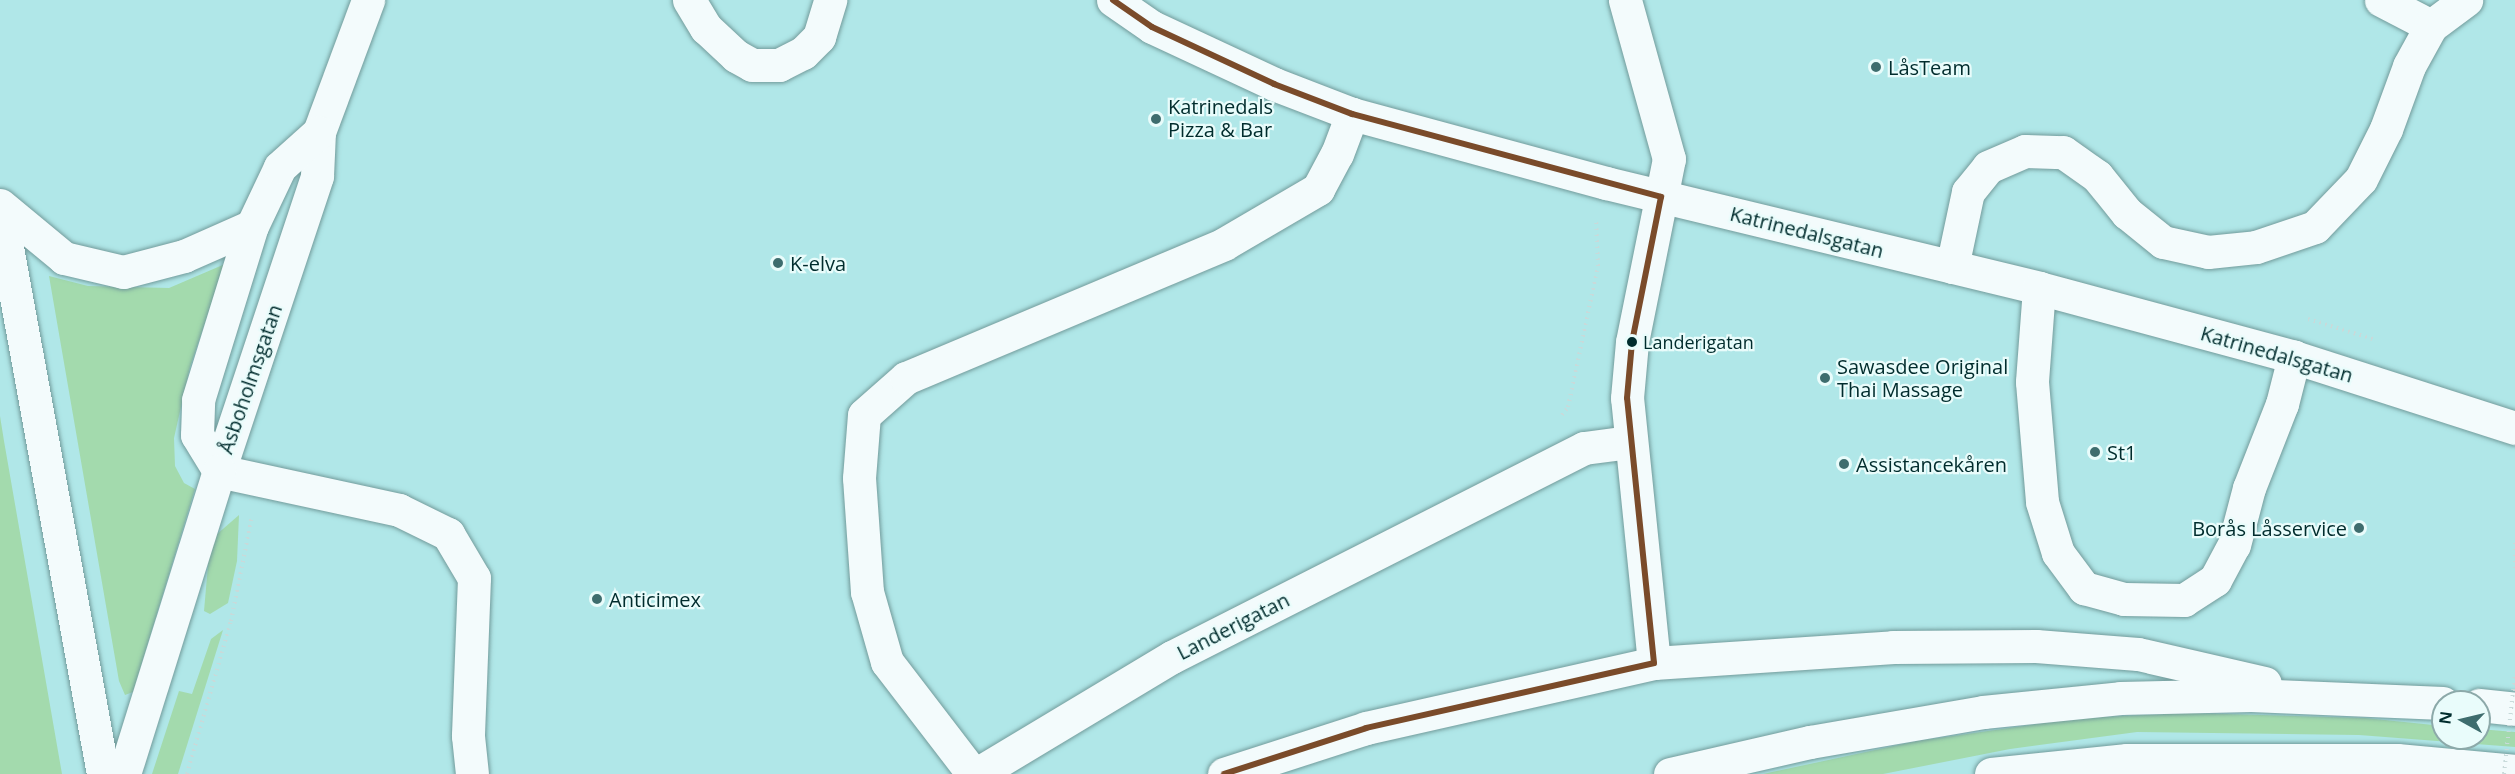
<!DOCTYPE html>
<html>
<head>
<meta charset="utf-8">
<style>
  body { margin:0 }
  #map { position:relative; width:2515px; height:774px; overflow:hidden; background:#b0e7e8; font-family:"Open Sans",sans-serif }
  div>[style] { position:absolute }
  .green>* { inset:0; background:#a3daad }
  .path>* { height:4px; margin-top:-2px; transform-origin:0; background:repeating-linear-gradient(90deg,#c8dada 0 1.5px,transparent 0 6px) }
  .roads { filter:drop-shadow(0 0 2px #729b9b) drop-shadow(0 0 2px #729b9b) }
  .minor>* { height:33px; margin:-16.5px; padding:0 16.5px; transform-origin:16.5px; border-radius:16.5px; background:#f3fbfc }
  .major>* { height:33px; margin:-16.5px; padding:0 16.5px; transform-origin:16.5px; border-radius:16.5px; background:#f3fbfc }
  .highway>* { height:33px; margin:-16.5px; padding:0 16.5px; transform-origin:16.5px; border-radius:16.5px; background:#f3fbfc }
  .path-bridge>* { height:4px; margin-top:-2px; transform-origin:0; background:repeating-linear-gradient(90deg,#c8dada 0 1.5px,transparent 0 6px) }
  .bus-1>* { height:6px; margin:-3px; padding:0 3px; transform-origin:3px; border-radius:3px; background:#7a4b2a }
  .dots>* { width:16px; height:16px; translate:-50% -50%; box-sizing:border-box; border:3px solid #e9fcfb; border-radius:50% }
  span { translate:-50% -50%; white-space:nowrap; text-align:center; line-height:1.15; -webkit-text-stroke:4.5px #e9fcfb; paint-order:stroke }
  .bus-label { font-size:18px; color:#002c2d }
  .left { translate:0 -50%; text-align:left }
  .poi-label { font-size:20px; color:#002c2d }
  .right { translate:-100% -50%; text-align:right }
  .street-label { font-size:20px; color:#002c2d }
  .north { position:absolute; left:2431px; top:690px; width:60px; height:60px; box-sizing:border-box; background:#e9fcfb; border:2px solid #8ca9a9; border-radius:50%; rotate:278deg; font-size:16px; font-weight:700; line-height:24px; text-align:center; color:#002c2d }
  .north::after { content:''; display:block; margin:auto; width:21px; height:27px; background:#3e6d6e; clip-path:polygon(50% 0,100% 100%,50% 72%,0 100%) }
</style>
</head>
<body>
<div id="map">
  <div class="green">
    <div style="clip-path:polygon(225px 264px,190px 367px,174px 438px,175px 466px,184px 483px,195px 489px,133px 692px,125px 695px,119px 681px,49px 276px,88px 286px,169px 288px)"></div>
    <div style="clip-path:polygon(0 416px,4px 441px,62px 774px,0 774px)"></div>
    <div style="clip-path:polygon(239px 515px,237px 561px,228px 603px,210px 614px,204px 611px,209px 554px,216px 535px)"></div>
    <div style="clip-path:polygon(223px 630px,178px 774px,152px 774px,179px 691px,192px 694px,211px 639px)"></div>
    <div style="clip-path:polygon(2190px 713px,2365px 718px,2443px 726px,2443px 738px,2479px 738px,2479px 729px,2515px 732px,2515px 747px,2359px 735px,2137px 732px,2010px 749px,1883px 774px,1763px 774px,1917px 741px,2079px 718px)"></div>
  </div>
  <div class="path">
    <div style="left:2308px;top:319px;width:68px;rotate:17.1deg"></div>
    <div style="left:1562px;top:415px;width:10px;rotate:-53deg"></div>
    <div style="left:1568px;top:407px;width:144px;rotate:-78deg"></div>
    <div style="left:1598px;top:266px;width:47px;rotate:-92.4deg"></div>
    <div style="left:2515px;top:543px;width:30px;rotate:90deg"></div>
    <div style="left:187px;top:774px;width:159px;rotate:-74deg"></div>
    <div style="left:231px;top:621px;width:107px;rotate:-78.7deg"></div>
  </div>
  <div class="roads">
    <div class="minor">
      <div style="left:689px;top:0;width:33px;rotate:59deg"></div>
      <div style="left:706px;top:28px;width:41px;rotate:43deg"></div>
      <div style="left:736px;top:56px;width:18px;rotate:29deg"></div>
      <div style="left:752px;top:65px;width:27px"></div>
      <div style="left:779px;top:65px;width:27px;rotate:-27deg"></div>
      <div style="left:803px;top:53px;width:23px;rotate:-45deg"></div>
      <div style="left:819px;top:37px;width:39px;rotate:-73deg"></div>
      <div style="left:1113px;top:0;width:47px;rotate:34.7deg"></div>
      <div style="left:1152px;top:27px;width:135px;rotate:25deg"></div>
      <div style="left:1274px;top:84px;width:84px;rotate:21deg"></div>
      <div style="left:1352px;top:114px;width:263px;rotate:15.2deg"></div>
      <div style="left:1606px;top:183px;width:446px;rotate:13.6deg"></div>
      <div style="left:2039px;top:288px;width:264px;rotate:15.1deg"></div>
      <div style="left:2294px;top:357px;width:232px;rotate:17.8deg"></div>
      <div style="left:2381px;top:0;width:56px;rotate:27.5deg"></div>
      <div style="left:1952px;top:267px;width:77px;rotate:-78deg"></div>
      <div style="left:1968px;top:192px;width:32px;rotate:-51deg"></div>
      <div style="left:1988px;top:167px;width:40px;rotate:-23.4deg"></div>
      <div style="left:2025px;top:151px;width:38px;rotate:2deg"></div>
      <div style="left:2063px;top:152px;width:42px;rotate:35.2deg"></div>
      <div style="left:2097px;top:176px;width:48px;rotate:51deg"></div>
      <div style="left:2127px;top:213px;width:46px;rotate:38.9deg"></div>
      <div style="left:2163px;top:242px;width:46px;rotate:12.5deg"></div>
      <div style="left:2208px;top:252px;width:48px;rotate:-5.9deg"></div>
      <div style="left:2256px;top:247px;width:62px;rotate:-18.7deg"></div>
      <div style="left:2315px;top:227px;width:66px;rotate:-46.2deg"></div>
      <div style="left:2361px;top:179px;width:56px;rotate:-63.4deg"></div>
      <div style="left:2386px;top:129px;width:67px;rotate:-69.9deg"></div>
      <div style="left:2409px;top:66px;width:46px;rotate:-61.2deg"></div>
      <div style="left:2431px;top:26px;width:44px;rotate:-36.6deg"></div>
      <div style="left:2039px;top:288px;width:94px;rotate:94.3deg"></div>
      <div style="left:2032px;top:382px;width:120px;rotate:85.2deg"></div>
      <div style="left:2042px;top:502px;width:53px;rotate:72.6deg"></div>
      <div style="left:2058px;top:553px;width:44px;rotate:53.4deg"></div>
      <div style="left:2084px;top:588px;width:41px;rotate:15.4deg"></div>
      <div style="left:2124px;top:599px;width:60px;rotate:1deg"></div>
      <div style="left:2184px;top:600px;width:37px;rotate:-33deg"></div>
      <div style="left:2215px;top:580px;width:40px;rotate:-62deg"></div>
      <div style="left:2234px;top:545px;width:59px;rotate:-75.3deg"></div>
      <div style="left:2249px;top:488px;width:90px;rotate:-68.6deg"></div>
      <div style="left:2282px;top:404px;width:49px;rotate:-75.7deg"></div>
      <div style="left:219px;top:471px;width:311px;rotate:-71.6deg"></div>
      <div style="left:317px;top:176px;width:44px;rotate:-87.4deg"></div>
      <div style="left:319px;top:132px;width:141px;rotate:-69.6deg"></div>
      <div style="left:219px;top:471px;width:184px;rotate:12.2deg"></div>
      <div style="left:399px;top:510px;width:55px;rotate:26.1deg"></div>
      <div style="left:448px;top:534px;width:51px;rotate:59.4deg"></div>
      <div style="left:474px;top:578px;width:158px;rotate:92.2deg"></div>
      <div style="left:468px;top:736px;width:38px;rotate:84deg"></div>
      <div style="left:219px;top:471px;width:42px;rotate:-121.4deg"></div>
      <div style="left:197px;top:435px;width:35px;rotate:-88deg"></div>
      <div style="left:198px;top:400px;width:182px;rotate:-72.8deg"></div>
      <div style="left:252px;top:226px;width:65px;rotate:-64.6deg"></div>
      <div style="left:280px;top:167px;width:52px;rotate:-41.9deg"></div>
      <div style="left:973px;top:774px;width:141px;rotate:-127.5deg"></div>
      <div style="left:887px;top:662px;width:73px;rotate:-105.9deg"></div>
      <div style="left:867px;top:592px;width:114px;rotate:-94deg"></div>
      <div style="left:859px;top:478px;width:63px;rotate:-85.5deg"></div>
      <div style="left:864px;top:415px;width:56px;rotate:-41.4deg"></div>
      <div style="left:906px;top:378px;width:345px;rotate:-22.8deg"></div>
      <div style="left:1224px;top:244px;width:109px;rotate:-30.3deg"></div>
      <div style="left:1318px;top:189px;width:40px;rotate:-62deg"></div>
      <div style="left:1337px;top:154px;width:43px;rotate:-69.4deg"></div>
      <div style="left:977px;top:774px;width:227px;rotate:-31deg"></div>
      <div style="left:1172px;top:657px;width:462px;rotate:-26.9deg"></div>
      <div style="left:1584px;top:448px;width:45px;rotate:-7.6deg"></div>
      <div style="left:1224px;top:774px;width:149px;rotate:-17.9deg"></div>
      <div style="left:1366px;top:728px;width:295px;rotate:-12.7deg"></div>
      <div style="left:1654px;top:663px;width:266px;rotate:-95.8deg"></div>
      <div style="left:1627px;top:398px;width:56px;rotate:-84.9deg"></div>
      <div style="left:1632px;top:342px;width:187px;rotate:-78.6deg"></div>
      <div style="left:1669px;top:159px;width:165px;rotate:-105.5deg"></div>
    </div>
    <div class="major">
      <div style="left:1654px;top:663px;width:240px;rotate:-3.8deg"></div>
      <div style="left:1893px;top:647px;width:143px;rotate:-0.4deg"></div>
      <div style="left:2036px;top:646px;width:102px;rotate:4.5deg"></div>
      <div style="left:2138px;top:654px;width:130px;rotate:12.9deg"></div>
      <div style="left:2479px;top:705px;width:36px;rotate:6deg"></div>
      <div style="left:124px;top:774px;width:318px;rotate:-72.6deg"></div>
      <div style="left:1670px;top:774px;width:144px;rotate:-12.9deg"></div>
      <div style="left:1810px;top:742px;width:176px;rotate:-9.8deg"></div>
      <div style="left:1983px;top:712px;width:138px;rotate:-5.8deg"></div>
      <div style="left:2120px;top:698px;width:131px;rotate:-1.3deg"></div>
      <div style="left:2251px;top:695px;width:192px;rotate:2.4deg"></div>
      <div style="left:1991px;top:774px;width:137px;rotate:-5.9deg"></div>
      <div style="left:2127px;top:760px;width:270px"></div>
      <div style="left:2397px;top:760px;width:119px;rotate:5.3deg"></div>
    </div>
    <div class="highway">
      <div style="left:0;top:205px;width:83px;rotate:39.6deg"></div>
      <div style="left:64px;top:258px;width:61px;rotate:13.3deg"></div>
      <div style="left:123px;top:272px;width:63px;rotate:-14.7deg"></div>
      <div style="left:184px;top:256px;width:74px;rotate:-23.8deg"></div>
      <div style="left:0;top:209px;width:574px;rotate:79.67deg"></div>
    </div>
  </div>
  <div class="path-bridge">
    <div style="left:2504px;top:774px;width:102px;rotate:-83.8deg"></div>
  </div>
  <div class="bus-1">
    <div style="left:1113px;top:0;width:47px;rotate:34.7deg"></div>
    <div style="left:1152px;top:27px;width:135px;rotate:25deg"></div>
    <div style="left:1274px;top:84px;width:84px;rotate:21deg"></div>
    <div style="left:1352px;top:114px;width:320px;rotate:15deg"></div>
    <div style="left:1224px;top:774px;width:149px;rotate:-17.9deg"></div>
    <div style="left:1366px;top:728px;width:295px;rotate:-12.7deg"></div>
    <div style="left:1654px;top:663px;width:266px;rotate:-95.8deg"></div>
    <div style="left:1627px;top:398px;width:56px;rotate:-84.9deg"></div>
    <div style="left:1632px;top:342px;width:148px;rotate:-78.7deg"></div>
  </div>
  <div class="dots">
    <div style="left:1876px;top:67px;background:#3e6d6e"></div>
    <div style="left:1156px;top:119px;background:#3e6d6e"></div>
    <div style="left:778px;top:263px;background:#3e6d6e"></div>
    <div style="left:1632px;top:342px;background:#002c2d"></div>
    <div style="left:1825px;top:378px;background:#3e6d6e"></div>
    <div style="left:2095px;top:452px;background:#3e6d6e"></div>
    <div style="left:1844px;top:464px;background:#3e6d6e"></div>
    <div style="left:2359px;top:528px;background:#3e6d6e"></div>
    <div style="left:597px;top:599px;background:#3e6d6e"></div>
  </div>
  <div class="bus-label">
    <span class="left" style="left:1643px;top:342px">Landerigatan</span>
  </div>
  <div class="poi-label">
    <span class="left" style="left:1888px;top:67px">LåsTeam</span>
    <span class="left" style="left:1168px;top:118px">Katrinedals<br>Pizza &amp; Bar</span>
    <span class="left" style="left:790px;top:263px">K-elva</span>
    <span class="left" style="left:1837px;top:378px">Sawasdee Original<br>Thai Massage</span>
    <span class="left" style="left:2107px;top:452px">St1</span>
    <span class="left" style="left:1856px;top:464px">Assistancekåren</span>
    <span class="right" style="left:2347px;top:528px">Borås Låsservice</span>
    <span class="left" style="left:609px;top:599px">Anticimex</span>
  </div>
  <div class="street-label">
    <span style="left:1807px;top:232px;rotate:14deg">Katrinedalsgatan</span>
    <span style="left:2277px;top:354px;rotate:16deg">Katrinedalsgatan</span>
    <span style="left:250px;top:379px;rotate:-71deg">Åsboholmsgatan</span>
    <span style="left:1233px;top:626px;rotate:-27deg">Landerigatan</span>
  </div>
  <div class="north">N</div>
</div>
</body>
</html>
